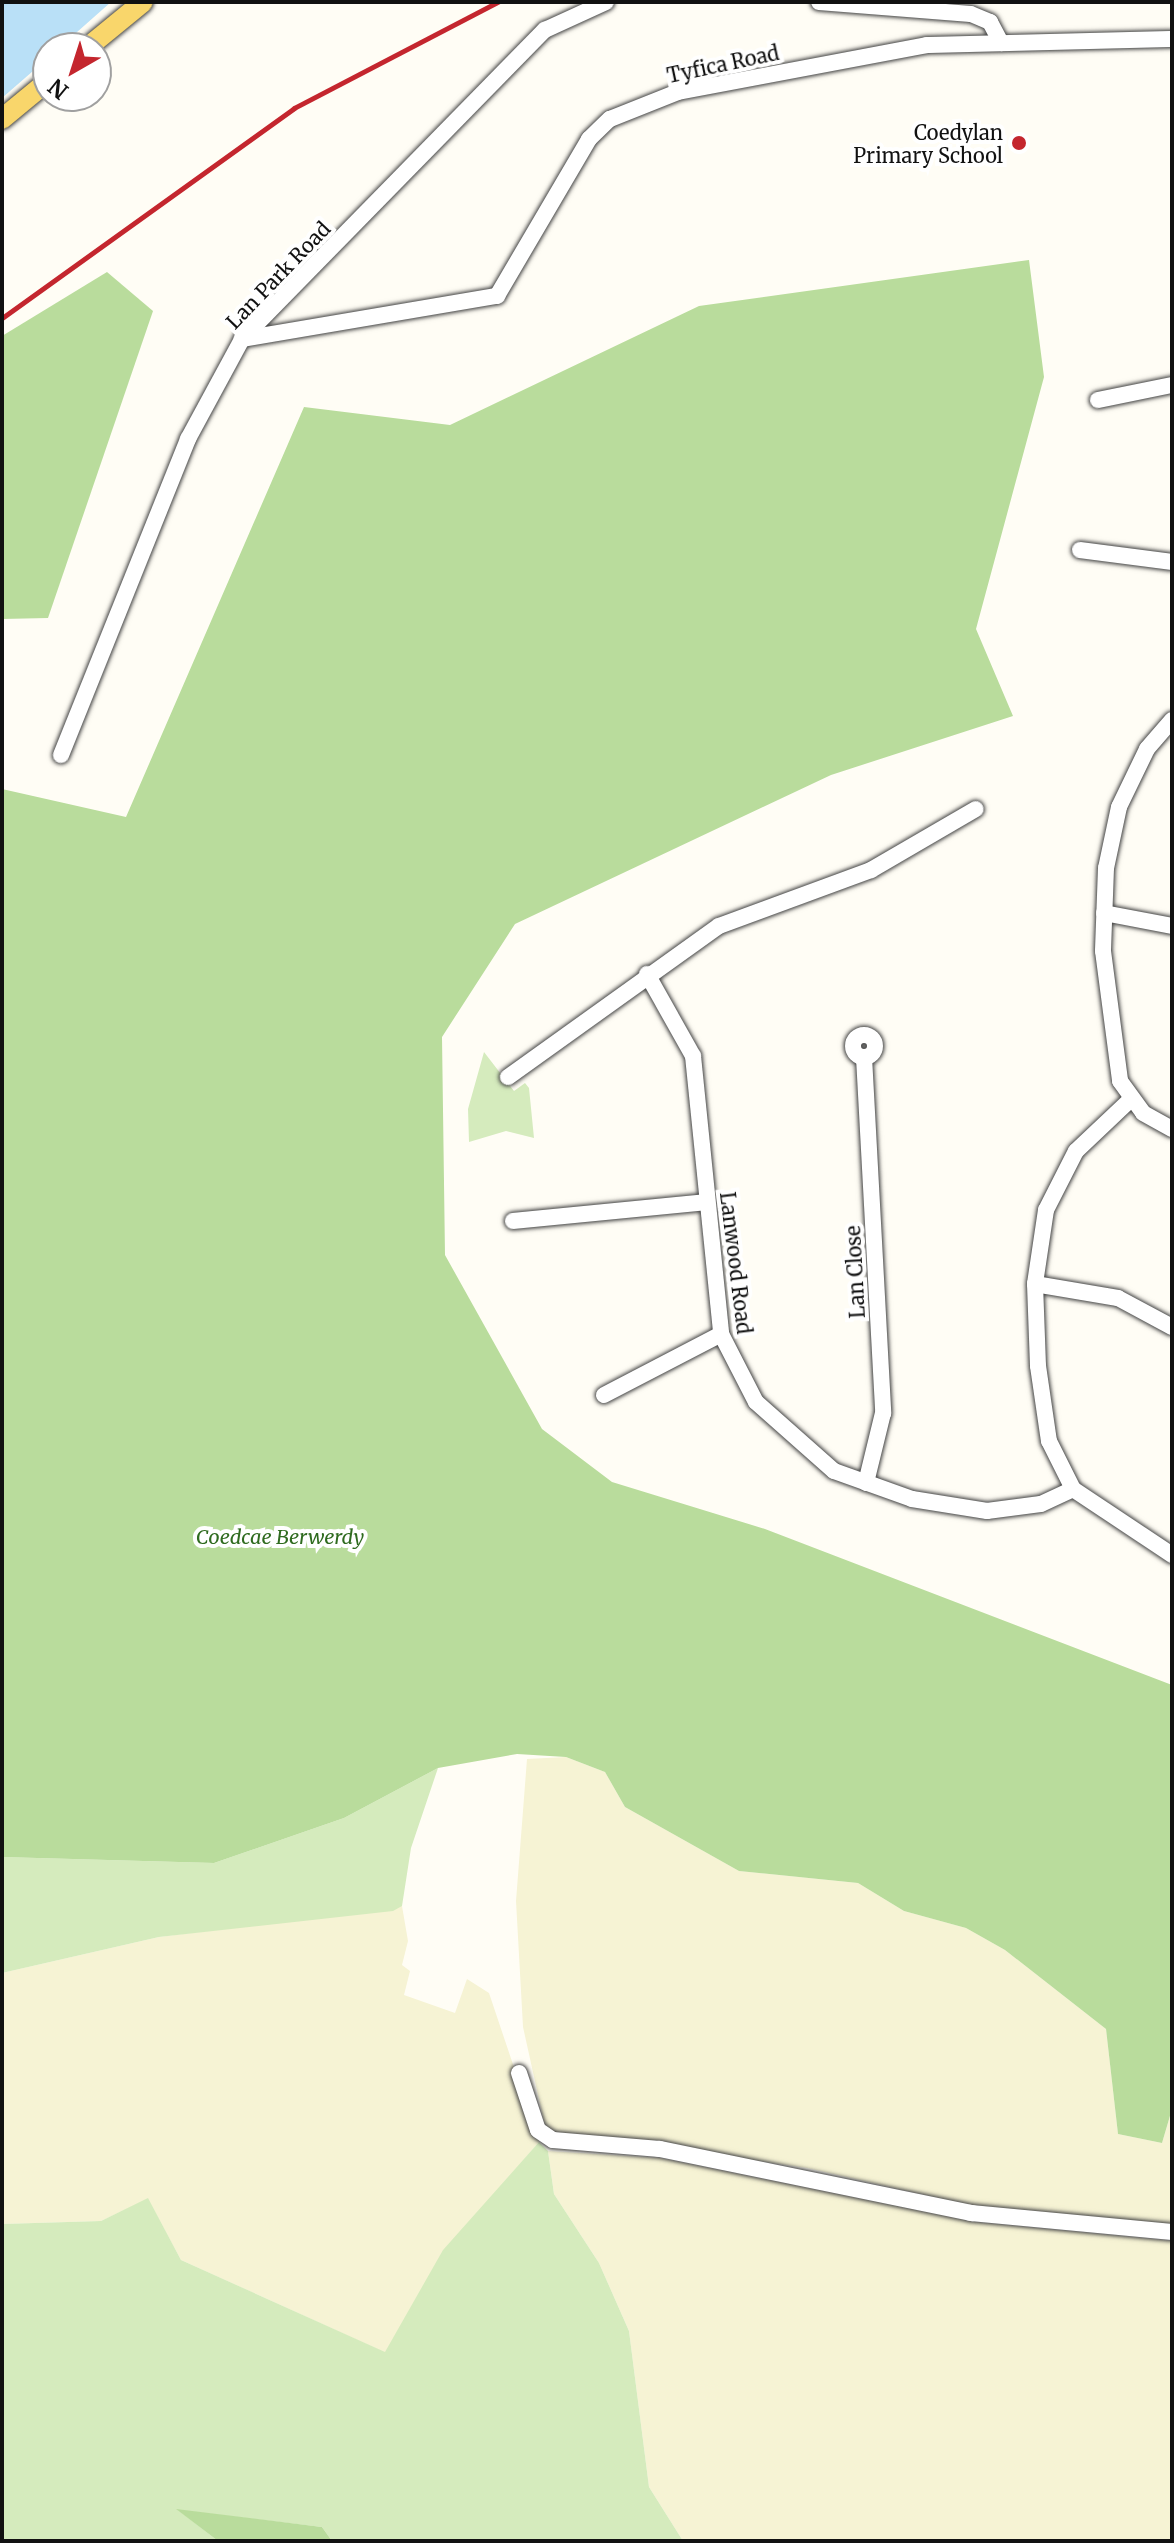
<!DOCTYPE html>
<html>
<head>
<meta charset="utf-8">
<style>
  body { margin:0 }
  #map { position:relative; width:1174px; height:2543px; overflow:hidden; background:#fffdf5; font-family:Merriweather,serif }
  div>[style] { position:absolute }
  .farmland>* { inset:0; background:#f6f3d4 }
  .green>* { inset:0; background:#d5ebbd }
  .forest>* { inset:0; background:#b9dc9c }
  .water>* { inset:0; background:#b9e0f7 }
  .roads { filter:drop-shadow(0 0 2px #444) drop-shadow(0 0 2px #444) }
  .minor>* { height:16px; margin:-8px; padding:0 8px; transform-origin:8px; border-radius:8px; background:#fff }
  .minor>.ring { margin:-8px; padding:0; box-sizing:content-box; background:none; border:16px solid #fff; border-radius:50% }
  .major>* { height:20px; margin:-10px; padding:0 10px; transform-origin:10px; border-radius:10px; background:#f9d66b }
  .rail>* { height:5px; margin:-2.5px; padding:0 2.5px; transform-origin:2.5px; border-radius:2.5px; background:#c4262e }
  .dots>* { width:22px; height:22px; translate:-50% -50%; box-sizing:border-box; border:4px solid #fff; border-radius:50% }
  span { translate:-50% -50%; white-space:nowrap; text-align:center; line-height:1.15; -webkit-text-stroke:8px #fff; paint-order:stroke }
  .street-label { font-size:20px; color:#111 }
  .poi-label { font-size:20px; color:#111 }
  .right { translate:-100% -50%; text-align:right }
  .park-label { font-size:20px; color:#2f6b1f; font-style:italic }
  .frame { position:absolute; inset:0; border:4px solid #111; pointer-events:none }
  .north { position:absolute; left:32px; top:32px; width:80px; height:80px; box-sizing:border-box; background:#fff; border:2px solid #a0a0a0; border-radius:50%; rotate:219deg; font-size:22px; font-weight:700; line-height:32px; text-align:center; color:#111 }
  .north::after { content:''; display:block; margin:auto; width:28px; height:36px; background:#c4262e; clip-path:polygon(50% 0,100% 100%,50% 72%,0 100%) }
</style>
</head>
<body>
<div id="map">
  <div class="farmland">
    <div style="clip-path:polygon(566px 1757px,605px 1772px,625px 1807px,739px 1871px,858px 1883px,904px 1911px,966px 1928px,1005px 1950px,1106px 2029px,1118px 2134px,1162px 2143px,1172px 2109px,1172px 2226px,982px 2208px,807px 2168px,546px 2131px,523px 2027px,516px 1901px,527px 1759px)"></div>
    <div style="clip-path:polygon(402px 1906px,408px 1941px,402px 1965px,410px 1971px,404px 1995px,455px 2013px,467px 1979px,489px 1993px,539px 2142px,491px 2198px,386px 2353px,181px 2260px,148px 2199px,101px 2221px,2px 2224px,2px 1973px,159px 1937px)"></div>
    <div style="clip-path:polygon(548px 2151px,660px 2158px,975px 2222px,1172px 2241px,1172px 2541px,683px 2541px,649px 2487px,629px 2331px,599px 2263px,554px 2194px)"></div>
  </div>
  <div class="green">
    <div style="clip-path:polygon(484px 1052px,514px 1091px,525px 1083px,529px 1088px,534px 1138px,506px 1131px,469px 1142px,468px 1109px)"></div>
    <div style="clip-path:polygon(438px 1768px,411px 1848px,402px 1906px,393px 1911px,159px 1937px,2px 1973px,2px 1857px,214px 1863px,344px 1818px)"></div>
    <div style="clip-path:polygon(539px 2142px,548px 2151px,554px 2194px,599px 2263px,629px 2331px,649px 2487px,683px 2541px,332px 2541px,322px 2527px,178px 2510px,218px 2541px,2px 2541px,2px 2224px,101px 2221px,148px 2198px,181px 2260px,385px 2352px,443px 2250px)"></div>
  </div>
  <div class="forest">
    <div style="clip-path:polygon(1029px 260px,1044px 377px,976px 629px,1013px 716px,831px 775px,515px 924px,442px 1037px,445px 1255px,542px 1429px,612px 1482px,765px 1529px,1172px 1685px,1172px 2109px,1162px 2143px,1118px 2134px,1106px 2029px,1005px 1950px,966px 1928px,904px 1911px,858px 1883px,739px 1871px,625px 1807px,605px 1772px,566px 1757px,517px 1754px,438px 1768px,344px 1818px,214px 1863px,2px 1857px,2px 789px,126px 817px,304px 407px,450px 425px,699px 306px)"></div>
    <div style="clip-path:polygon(107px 272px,153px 311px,48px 618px,2px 619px,2px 336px)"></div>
    <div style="clip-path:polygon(176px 2509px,322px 2527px,332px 2541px,218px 2541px)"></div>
  </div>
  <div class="water">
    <div style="clip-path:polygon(2px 2px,111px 2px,59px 48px,48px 48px,48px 58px,2px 98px)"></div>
  </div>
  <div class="roads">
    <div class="minor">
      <div style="left:819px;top:2px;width:152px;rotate:4.5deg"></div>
      <div style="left:971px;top:14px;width:21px;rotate:23deg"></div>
      <div style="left:990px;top:22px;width:24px;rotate:62deg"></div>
      <div style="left:242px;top:339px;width:259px;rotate:-9.6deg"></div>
      <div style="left:497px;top:296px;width:182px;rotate:-59.6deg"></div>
      <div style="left:589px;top:139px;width:29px;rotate:-44deg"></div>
      <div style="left:610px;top:119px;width:73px;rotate:-21.7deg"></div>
      <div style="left:678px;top:92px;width:253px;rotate:-10.7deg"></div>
      <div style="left:927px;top:45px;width:245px;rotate:-1.4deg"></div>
      <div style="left:1098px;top:400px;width:76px;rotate:-11.5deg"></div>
      <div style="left:1080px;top:550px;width:93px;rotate:7.4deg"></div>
      <div style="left:1172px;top:720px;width:38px;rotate:131deg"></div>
      <div style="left:1147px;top:749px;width:64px;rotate:115.8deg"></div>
      <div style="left:1119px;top:807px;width:62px;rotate:102deg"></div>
      <div style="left:1106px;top:868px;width:83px;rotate:92.1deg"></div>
      <div style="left:1103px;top:951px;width:131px;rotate:82.5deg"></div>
      <div style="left:1120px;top:1081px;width:39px;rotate:54deg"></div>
      <div style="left:1143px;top:1113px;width:33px;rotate:29deg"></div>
      <div style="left:61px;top:755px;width:341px;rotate:-68.1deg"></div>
      <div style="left:188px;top:439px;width:114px;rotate:-61.6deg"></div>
      <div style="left:242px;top:339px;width:433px;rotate:-45.6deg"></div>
      <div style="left:545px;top:30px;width:67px;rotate:-24.7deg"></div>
      <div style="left:1104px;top:913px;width:69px;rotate:10.8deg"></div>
      <div style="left:647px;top:974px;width:94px;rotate:60.7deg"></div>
      <div style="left:693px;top:1056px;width:279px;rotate:84.2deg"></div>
      <div style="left:721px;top:1334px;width:76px;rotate:62.8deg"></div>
      <div style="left:756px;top:1402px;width:104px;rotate:41.5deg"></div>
      <div style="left:834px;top:1471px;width:83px;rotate:19.7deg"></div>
      <div style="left:912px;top:1499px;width:76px;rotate:9.1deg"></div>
      <div style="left:987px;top:1511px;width:54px;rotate:-7.4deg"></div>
      <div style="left:1041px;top:1504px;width:35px;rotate:-25deg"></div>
      <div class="ring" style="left:853px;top:1035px;width:6px;height:6px"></div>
      <div style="left:864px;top:1057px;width:357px;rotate:86.9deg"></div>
      <div style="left:883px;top:1413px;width:72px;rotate:103.7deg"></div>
      <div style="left:508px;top:1077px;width:259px;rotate:-35.6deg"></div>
      <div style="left:719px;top:926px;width:162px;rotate:-20.2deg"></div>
      <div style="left:871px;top:870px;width:121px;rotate:-30.2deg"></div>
      <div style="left:1130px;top:1100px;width:74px;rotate:136.6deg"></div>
      <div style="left:1076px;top:1151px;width:66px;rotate:117deg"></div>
      <div style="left:1046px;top:1210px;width:75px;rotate:98.5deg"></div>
      <div style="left:1035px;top:1284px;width:82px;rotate:87.9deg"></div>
      <div style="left:1038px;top:1366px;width:76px;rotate:81.7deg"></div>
      <div style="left:1049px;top:1441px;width:54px;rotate:63.4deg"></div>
      <div style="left:1073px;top:1489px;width:119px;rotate:33.7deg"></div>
      <div style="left:513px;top:1221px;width:195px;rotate:-5.6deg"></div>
      <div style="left:1035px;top:1284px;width:84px;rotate:9.6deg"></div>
      <div style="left:1118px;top:1298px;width:61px;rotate:28.2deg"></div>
      <div style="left:604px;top:1395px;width:132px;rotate:-27.5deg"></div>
      <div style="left:519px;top:2073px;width:60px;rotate:71.6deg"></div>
      <div style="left:538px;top:2130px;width:18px;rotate:34deg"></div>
      <div style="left:553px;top:2140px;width:107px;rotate:4.8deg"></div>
      <div style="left:660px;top:2149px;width:318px;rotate:11.6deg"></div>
      <div style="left:971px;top:2213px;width:202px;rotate:5.4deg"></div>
    </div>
    <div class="major">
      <div style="left:87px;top:48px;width:72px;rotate:-39.4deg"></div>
      <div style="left:2px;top:119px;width:60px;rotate:-39.6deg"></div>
    </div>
  </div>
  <div class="rail">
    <div style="left:2px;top:318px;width:360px;rotate:-35.7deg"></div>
    <div style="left:294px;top:108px;width:230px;rotate:-27.5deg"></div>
  </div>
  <div class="dots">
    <div style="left:1019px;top:143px;background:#c4262e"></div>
  </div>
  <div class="street-label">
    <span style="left:723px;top:64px;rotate:-12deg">Tyfica Road</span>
    <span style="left:278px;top:275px;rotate:-46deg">Lan Park Road</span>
    <span style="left:736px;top:1263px;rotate:83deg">Lanwood Road</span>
    <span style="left:855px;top:1272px;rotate:-93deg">Lan Close</span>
  </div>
  <div class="poi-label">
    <span class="right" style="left:1003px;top:144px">Coedylan<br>Primary School</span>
  </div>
  <div class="park-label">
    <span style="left:280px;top:1536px">Coedcae Berwerdy</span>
  </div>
  <div class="frame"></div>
  <div class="north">N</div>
</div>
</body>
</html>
